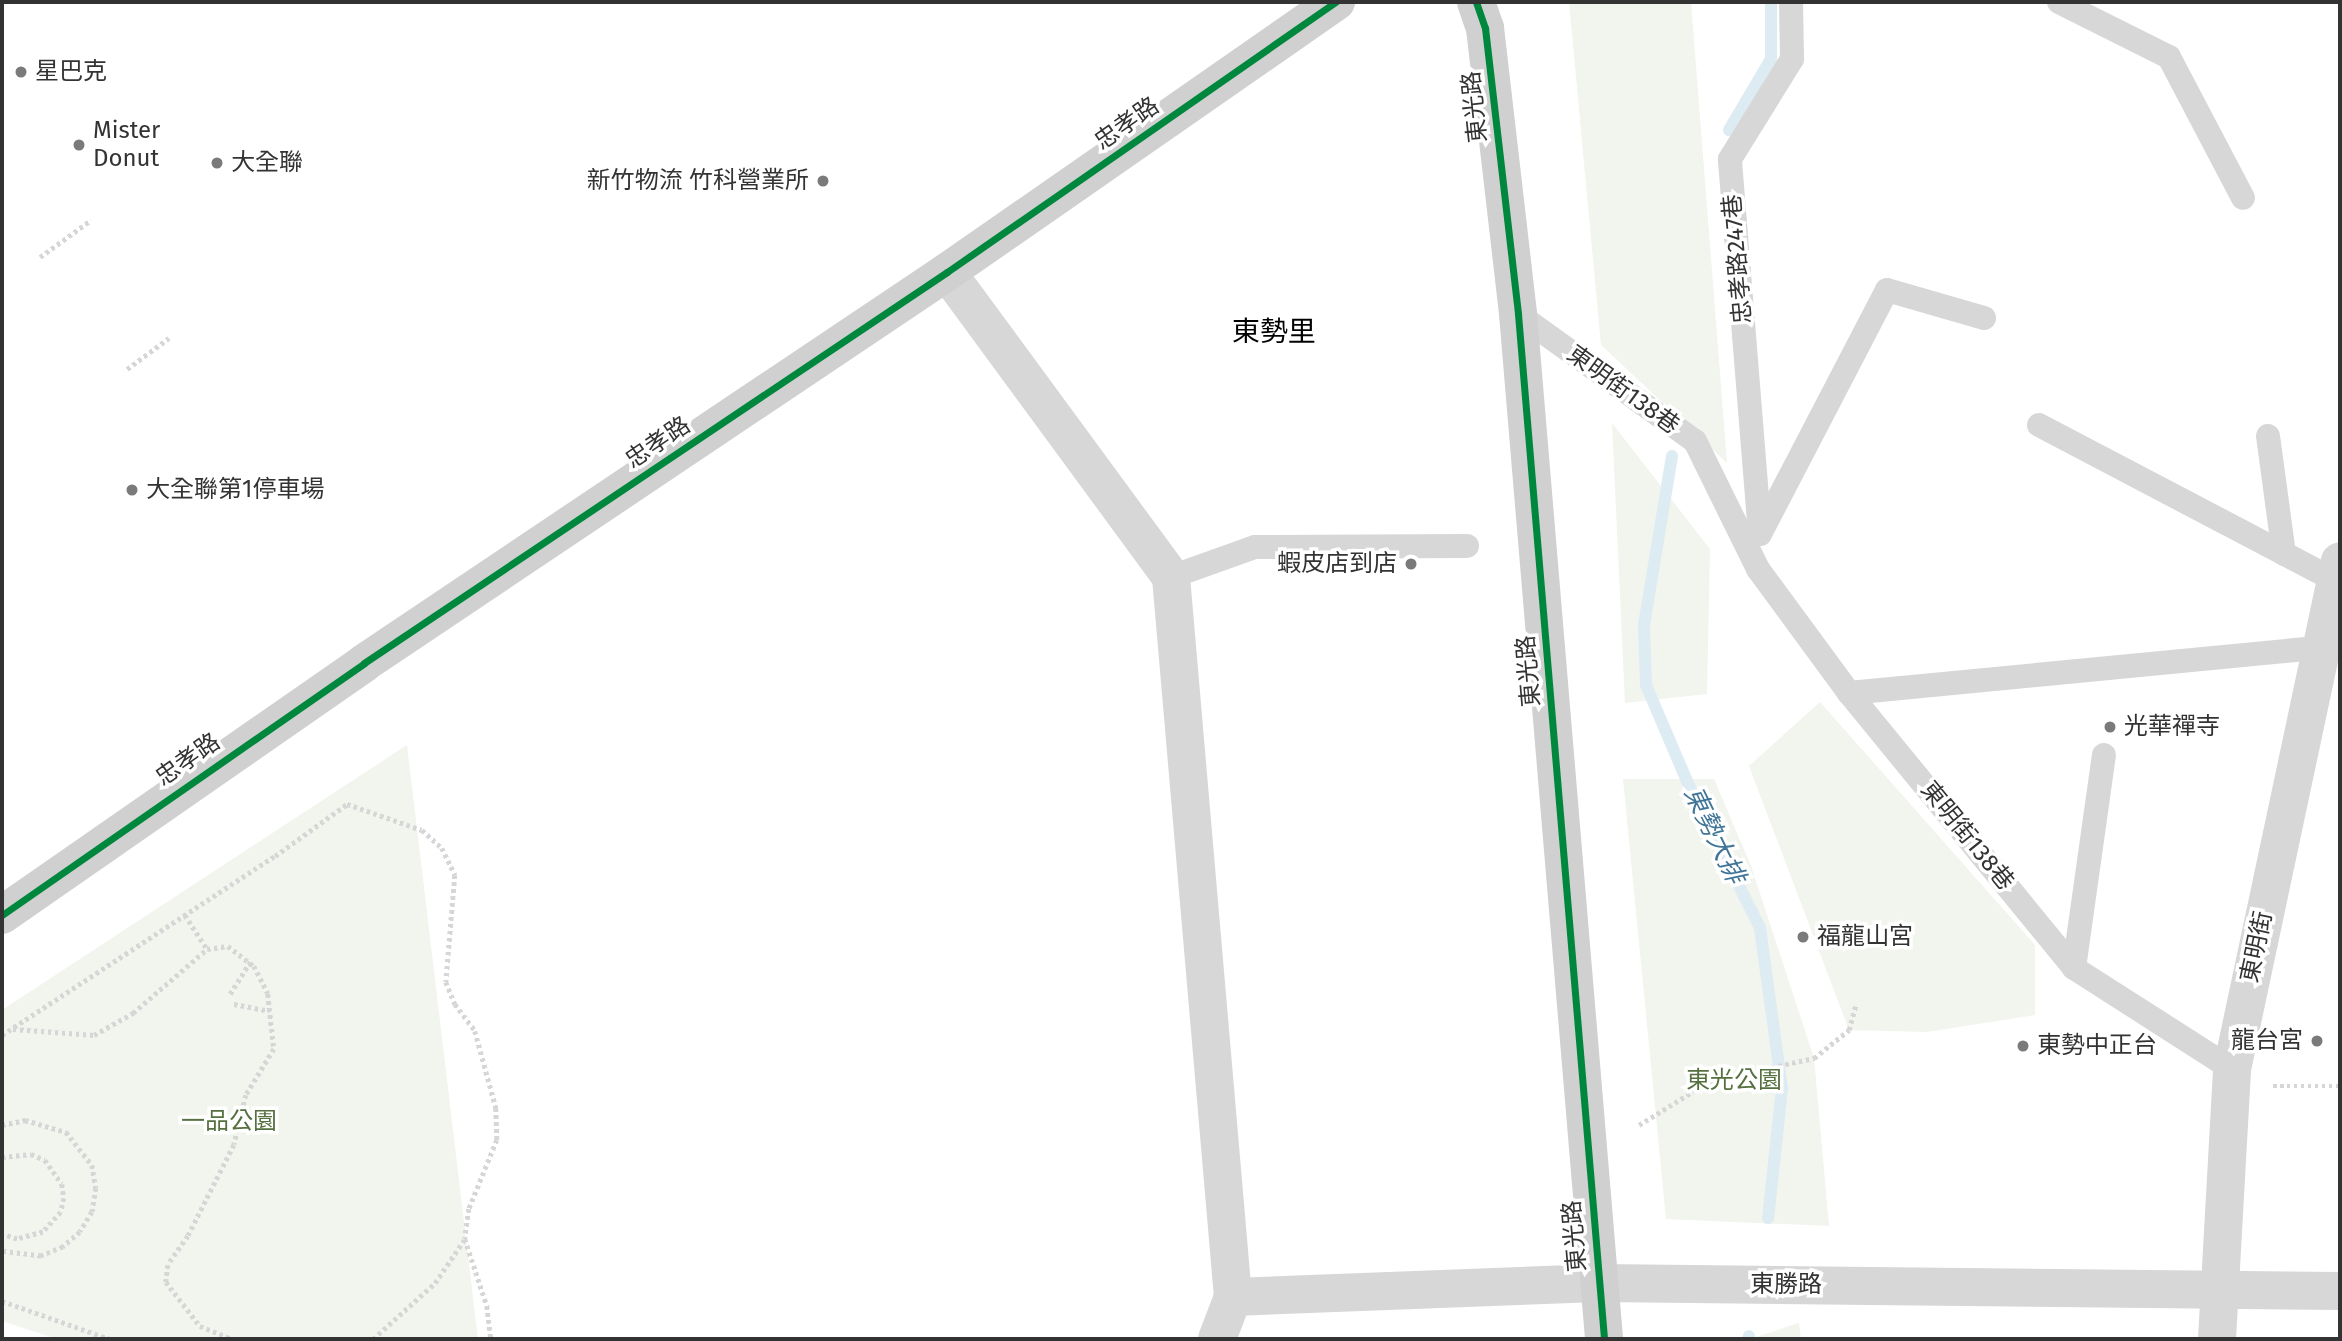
<!DOCTYPE html>
<html>
<head>
<meta charset="utf-8">
<style>
  body { margin:0 }
  #map { position:relative; width:2342px; height:1341px; overflow:hidden; background:#fff; font-family:"Fira Sans","Noto Sans TC",sans-serif }
  div>[style] { position:absolute }
  .green>* { inset:0; background:#f1f5ed }
  .stream>* { height:12px; margin:-6px; padding:0 6px; transform-origin:6px; border-radius:6px; background:#ddebf3 }
  .path>* { height:4.5px; margin-top:-2.25px; transform-origin:0; background:repeating-linear-gradient(90deg,#d6d6d6 0 3.5px,transparent 0 7px) }
  .lane>* { height:24px; margin:-12px; padding:0 12px; transform-origin:12px; border-radius:12px; background:#d7d7d7 }
  .street>* { height:38px; margin:-19px; padding:0 19px; transform-origin:19px; border-radius:19px; background:#d7d7d7 }
  .secondary>* { height:38px; margin:-19px; padding:0 19px; transform-origin:19px; border-radius:19px; background:#d0d0d0 }
  .cycleway>* { height:7px; margin:-3.5px; padding:0 3.5px; transform-origin:3.5px; border-radius:3.5px; background:#00873e }
  .dots>* { width:19px; height:19px; translate:-50% -50%; box-sizing:border-box; border:4px solid #fff; border-radius:50% }
  span { translate:-50% -50%; white-space:nowrap; text-align:center; line-height:1.15; -webkit-text-stroke:7px #fff; paint-order:stroke }
  .poi-label { font-size:24px; color:#333 }
  .left { translate:0 -50%; text-align:left }
  .right { translate:-100% -50%; text-align:right }
  .street-label { font-size:24px; color:#333 }
  .park-label { font-size:24px; color:#56703f }
  .water-label { font-size:26px; color:#3f7597; font-style:italic }
  .quarter-label { font-size:28px; color:#000 }
  .frame { position:absolute; inset:0; border:4px solid #333; pointer-events:none }
</style>
</head>
<body>
<div id="map">
  <div class="green">
    <div style="clip-path:polygon(1569px 2px,1691px 2px,1727px 463px,1601px 345px)"></div>
    <div style="clip-path:polygon(1612px 423px,1710px 549px,1707px 694px,1625px 703px)"></div>
    <div style="clip-path:polygon(1820px 702px,2035px 945px,2035px 1015px,1927px 1032px,1849px 1030px,1749px 766px)"></div>
    <div style="clip-path:polygon(407px 745px,478px 1339px,57px 1339px,2px 1321px,2px 1010px)"></div>
    <div style="clip-path:polygon(1623px 779px,1714px 779px,1751px 866px,1814px 1058px,1829px 1226px,1666px 1219px)"></div>
    <div style="clip-path:polygon(1799px 1323px,1801px 1339px,1750px 1339px)"></div>
  </div>
  <div class="stream">
    <div style="left:1729px;top:130px;width:82px;rotate:-59.4deg"></div>
    <div style="left:1771px;top:59px;width:57px;rotate:-90deg"></div>
    <div style="left:1672px;top:456px;width:172px;rotate:99.4deg"></div>
    <div style="left:1644px;top:626px;width:59px;rotate:88.1deg"></div>
    <div style="left:1646px;top:685px;width:110px;rotate:66.9deg"></div>
    <div style="left:1689px;top:786px;width:159px;rotate:63.4deg"></div>
    <div style="left:1760px;top:928px;width:162px;rotate:82.2deg"></div>
    <div style="left:1782px;top:1088px;width:131px;rotate:96.1deg"></div>
    <div style="left:1748px;top:1339px;width:3px;rotate:-72deg"></div>
  </div>
  <div class="path">
    <div style="left:40px;top:257px;width:63px;rotate:-36deg"></div>
    <div style="left:127px;top:369px;width:52px;rotate:-36.4deg"></div>
    <div style="left:185px;top:915px;width:40px;rotate:57.1deg"></div>
    <div style="left:230px;top:994px;width:38px;rotate:-58deg"></div>
    <div style="left:234px;top:1004px;width:36px;rotate:11deg"></div>
    <div style="left:13px;top:1029px;width:81px;rotate:4.2deg"></div>
    <div style="left:94px;top:1035px;width:45px;rotate:-29.4deg"></div>
    <div style="left:133px;top:1013px;width:98px;rotate:-40.9deg"></div>
    <div style="left:207px;top:949px;width:21px;rotate:-8deg"></div>
    <div style="left:228px;top:946px;width:33px;rotate:38deg"></div>
    <div style="left:254px;top:966px;width:31px;rotate:63deg"></div>
    <div style="left:268px;top:994px;width:55px;rotate:83.8deg"></div>
    <div style="left:274px;top:1049px;width:54px;rotate:121.3deg"></div>
    <div style="left:246px;top:1095px;width:51px;rotate:103.5deg"></div>
    <div style="left:234px;top:1145px;width:102px;rotate:116.8deg"></div>
    <div style="left:188px;top:1236px;width:35px;rotate:125deg"></div>
    <div style="left:168px;top:1265px;width:17px;rotate:97deg"></div>
    <div style="left:166px;top:1282px;width:56px;rotate:52.3deg"></div>
    <div style="left:200px;top:1326px;width:35px;rotate:22deg"></div>
    <div style="left:2px;top:1035px;width:326px;rotate:-33.3deg"></div>
    <div style="left:275px;top:856px;width:89px;rotate:-35.8deg"></div>
    <div style="left:347px;top:804px;width:79px;rotate:19.1deg"></div>
    <div style="left:422px;top:830px;width:27px;rotate:42deg"></div>
    <div style="left:442px;top:848px;width:30px;rotate:64deg"></div>
    <div style="left:455px;top:875px;width:107px;rotate:94.8deg"></div>
    <div style="left:446px;top:982px;width:24px;rotate:68deg"></div>
    <div style="left:455px;top:1004px;width:34px;rotate:53deg"></div>
    <div style="left:475px;top:1031px;width:80px;rotate:74.7deg"></div>
    <div style="left:496px;top:1108px;width:32px;rotate:88deg"></div>
    <div style="left:497px;top:1140px;width:74px;rotate:112.1deg"></div>
    <div style="left:469px;top:1209px;width:30px;rotate:98deg"></div>
    <div style="left:465px;top:1239px;width:71px;rotate:71.8deg"></div>
    <div style="left:487px;top:1306px;width:33px;rotate:83deg"></div>
    <div style="left:2273px;top:1086px;width:67px"></div>
    <div style="left:2px;top:1125px;width:24px;rotate:-12deg"></div>
    <div style="left:25px;top:1120px;width:43px;rotate:16.3deg"></div>
    <div style="left:66px;top:1132px;width:42px;rotate:51.8deg"></div>
    <div style="left:92px;top:1165px;width:23px;rotate:80deg"></div>
    <div style="left:96px;top:1188px;width:24px;rotate:99deg"></div>
    <div style="left:92px;top:1212px;width:23px;rotate:121deg"></div>
    <div style="left:80px;top:1232px;width:23px;rotate:139deg"></div>
    <div style="left:63px;top:1247px;width:24px;rotate:158deg"></div>
    <div style="left:41px;top:1256px;width:39px;rotate:-173deg"></div>
    <div style="left:1639px;top:1125px;width:84px;rotate:-31.8deg"></div>
    <div style="left:1710px;top:1081px;width:107px;rotate:-12.5deg"></div>
    <div style="left:1814px;top:1058px;width:45px;rotate:-38.7deg"></div>
    <div style="left:1849px;top:1030px;width:27px;rotate:-75deg"></div>
    <div style="left:2px;top:1157px;width:29px;rotate:-6deg"></div>
    <div style="left:31px;top:1154px;width:15px;rotate:23deg"></div>
    <div style="left:45px;top:1160px;width:29px;rotate:55deg"></div>
    <div style="left:62px;top:1184px;width:14px;rotate:82deg"></div>
    <div style="left:64px;top:1198px;width:14px;rotate:102deg"></div>
    <div style="left:61px;top:1212px;width:27px;rotate:132deg"></div>
    <div style="left:43px;top:1232px;width:27px;rotate:165deg"></div>
    <div style="left:17px;top:1239px;width:16px;rotate:-162deg"></div>
    <div style="left:2px;top:1301px;width:114px;rotate:19.4deg"></div>
    <div style="left:373px;top:1339px;width:84px;rotate:-42.1deg"></div>
    <div style="left:435px;top:1283px;width:52px;rotate:-56deg"></div>
  </div>
  <div class="lane">
    <div style="left:2059px;top:2px;width:123px;rotate:26.6deg"></div>
    <div style="left:2169px;top:57px;width:159px;rotate:62.3deg"></div>
    <div style="left:1518px;top:314px;width:218px;rotate:35.7deg"></div>
    <div style="left:1695px;top:441px;width:143px;rotate:63.8deg"></div>
    <div style="left:1758px;top:569px;width:154px;rotate:53.7deg"></div>
    <div style="left:1849px;top:693px;width:355px;rotate:50.7deg"></div>
    <div style="left:2074px;top:968px;width:188px;rotate:32.6deg"></div>
    <div style="left:2039px;top:425px;width:335px;rotate:27.7deg"></div>
    <div style="left:2268px;top:436px;width:119px;rotate:82.3deg"></div>
    <div style="left:1760px;top:534px;width:376px;rotate:-94.6deg"></div>
    <div style="left:1730px;top:159px;width:118px;rotate:-58.2deg"></div>
    <div style="left:1792px;top:59px;width:57px;rotate:-91deg"></div>
    <div style="left:1760px;top:534px;width:275px;rotate:-62.5deg"></div>
    <div style="left:1887px;top:290px;width:101px;rotate:16.1deg"></div>
    <div style="left:1171px;top:577px;width:89px;rotate:-19.7deg"></div>
    <div style="left:1255px;top:547px;width:212px;rotate:-0.3deg"></div>
    <div style="left:1849px;top:693px;width:472px;rotate:-5.5deg"></div>
    <div style="left:2074px;top:968px;width:215px;rotate:-82deg"></div>
  </div>
  <div class="street">
    <div style="left:947px;top:272px;width:378px;rotate:53.7deg"></div>
    <div style="left:1171px;top:577px;width:723px;rotate:85.08deg"></div>
    <div style="left:1233px;top:1297px;width:45px;rotate:110.9deg"></div>
    <div style="left:1233px;top:1297px;width:366px;rotate:-2.2deg"></div>
    <div style="left:1599px;top:1283px;width:741px;rotate:0.62deg"></div>
    <div style="left:2217px;top:1339px;width:270px;rotate:-86.8deg"></div>
    <div style="left:2232px;top:1069px;width:519px;rotate:-78deg"></div>
  </div>
  <div class="secondary">
    <div style="left:1476px;top:2px;width:28px;rotate:71deg"></div>
    <div style="left:1485px;top:28px;width:288px;rotate:83.4deg"></div>
    <div style="left:1518px;top:314px;width:1029px;rotate:85.2deg"></div>
    <div style="left:2px;top:915px;width:441px;rotate:-34.8deg"></div>
    <div style="left:364px;top:663px;width:702px;rotate:-33.85deg"></div>
    <div style="left:947px;top:272px;width:474px;rotate:-34.8deg"></div>
  </div>
  <div class="cycleway">
    <div style="left:1476px;top:2px;width:28px;rotate:71deg"></div>
    <div style="left:1485px;top:28px;width:288px;rotate:83.4deg"></div>
    <div style="left:1518px;top:314px;width:1029px;rotate:85.2deg"></div>
    <div style="left:2px;top:915px;width:441px;rotate:-34.8deg"></div>
    <div style="left:364px;top:663px;width:702px;rotate:-33.85deg"></div>
    <div style="left:947px;top:272px;width:474px;rotate:-34.8deg"></div>
  </div>
  <div class="dots">
    <div style="left:21px;top:72px;background:#7a7a7a"></div>
    <div style="left:79px;top:145px;background:#7a7a7a"></div>
    <div style="left:217px;top:163px;background:#7a7a7a"></div>
    <div style="left:823px;top:181px;background:#7a7a7a"></div>
    <div style="left:132px;top:490px;background:#7a7a7a"></div>
    <div style="left:1411px;top:564px;background:#7a7a7a"></div>
    <div style="left:2110px;top:727px;background:#7a7a7a"></div>
    <div style="left:1803px;top:937px;background:#7a7a7a"></div>
    <div style="left:2317px;top:1041px;background:#7a7a7a"></div>
    <div style="left:2023px;top:1046px;background:#7a7a7a"></div>
  </div>
  <div class="poi-label">
    <span class="left" style="left:35px;top:72px">星巴克</span>
    <span class="left" style="left:93px;top:145px">Mister<br>Donut</span>
    <span class="left" style="left:231px;top:163px">大全聯</span>
    <span class="right" style="left:809px;top:181px">新竹物流 竹科營業所</span>
    <span class="left" style="left:146px;top:490px">大全聯第1停車場</span>
    <span class="right" style="left:1397px;top:564px">蝦皮店到店</span>
    <span class="left" style="left:2124px;top:727px">光華禪寺</span>
    <span class="left" style="left:1817px;top:937px">福龍山宮</span>
    <span class="right" style="left:2303px;top:1041px">龍台宮</span>
    <span class="left" style="left:2037px;top:1046px">東勢中正台</span>
  </div>
  <div class="street-label">
    <span style="left:1475px;top:107px;rotate:-96deg">東光路</span>
    <span style="left:1127px;top:124px;rotate:-35deg">忠孝路</span>
    <span style="left:1738px;top:259px;rotate:-95deg">忠孝路247巷</span>
    <span style="left:1623px;top:390px;rotate:36deg">東明街138巷</span>
    <span style="left:658px;top:443px;rotate:-34deg">忠孝路</span>
    <span style="left:1529px;top:671px;rotate:-95deg">東光路</span>
    <span style="left:188px;top:760px;rotate:-35deg">忠孝路</span>
    <span style="left:1967px;top:836px;rotate:51deg">東明街138巷</span>
    <span style="left:2257px;top:947px;rotate:-78deg">東明街</span>
    <span style="left:1575px;top:1236px;rotate:-95deg">東光路</span>
    <span style="left:1786px;top:1285px">東勝路</span>
  </div>
  <div class="park-label">
    <span style="left:1734px;top:1081px">東光公園</span>
    <span style="left:229px;top:1122px">一品公園</span>
  </div>
  <div class="water-label">
    <span style="left:1714px;top:835px;rotate:64deg">東勢大排</span>
  </div>
  <div class="quarter-label">
    <span style="left:1274px;top:332px">東勢里</span>
  </div>
  <div class="frame"></div>
</div>
</body>
</html>
